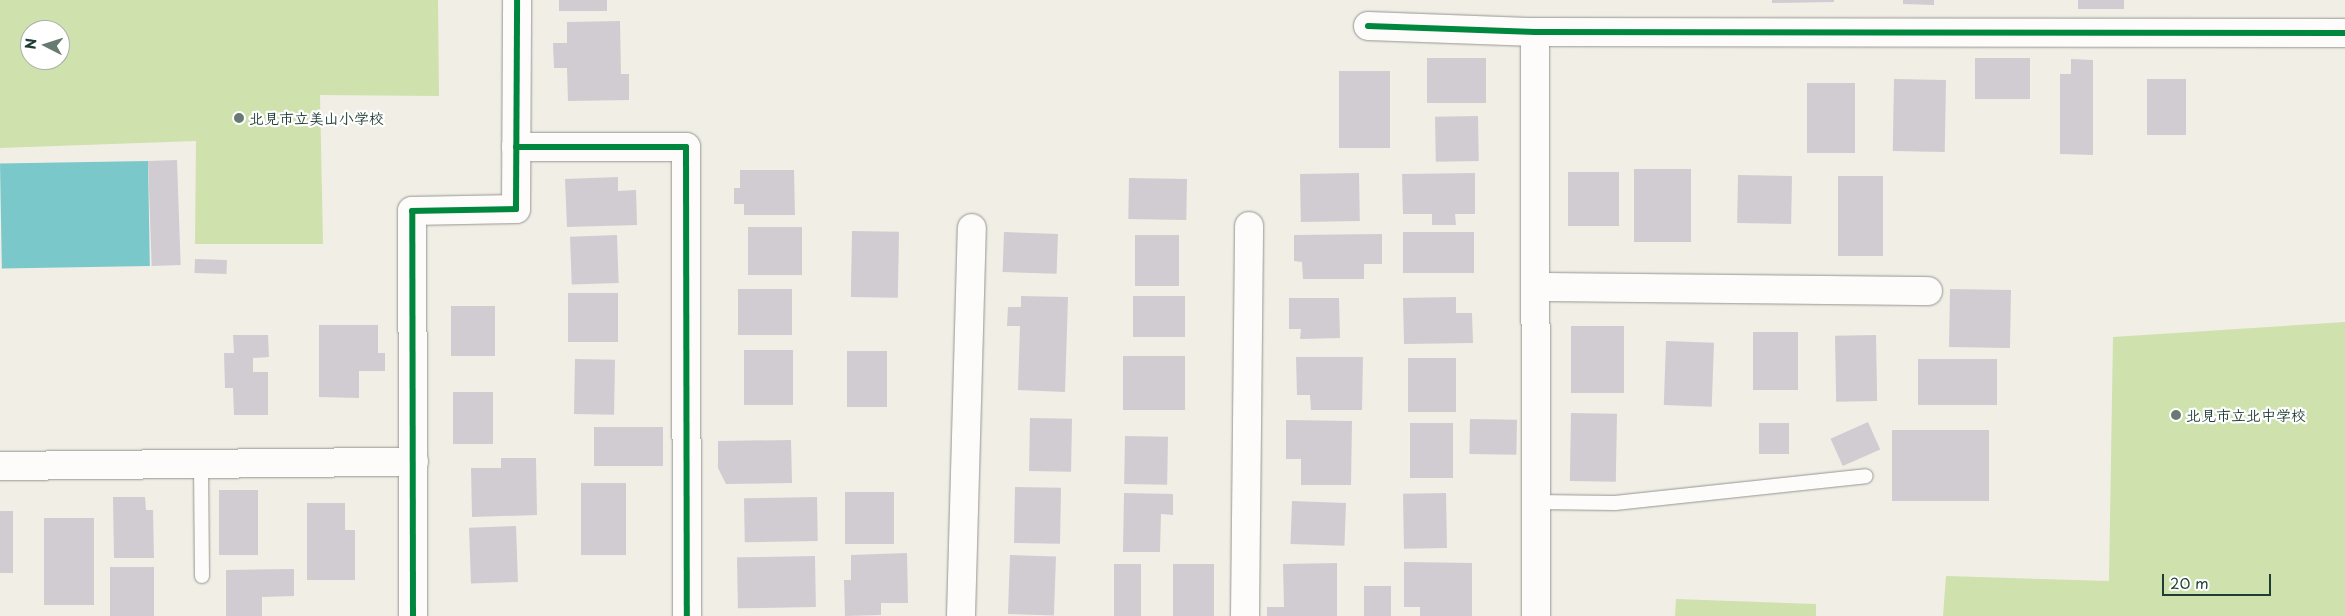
<!DOCTYPE html>
<html>
<head>
<meta charset="utf-8">
<style>
  body { margin:0 }
  #map { position:relative; width:2345px; height:616px; overflow:hidden; background:#f1eee6; font-family:"Playpen Sans","Klee One",sans-serif }
  div>[style] { position:absolute }
  .green>* { inset:0; background:#cfe1ad }
  .water>* { inset:0; background:#7bc8ca; transform-origin:0 0 }
  .building>* { inset:0; background:#d1ccd2; transform-origin:0 0 }
  .roads { filter:drop-shadow(0 0 1px #949791) drop-shadow(0 0 1px #949791) }
  .service>* { height:14px; margin:-7px; padding:0 7px; transform-origin:7px; border-radius:7px; background:#fdfcfb }
  .minor>* { height:28px; margin:-14px; padding:0 14px; transform-origin:14px; border-radius:14px; background:#fdfcfb }
  .cycleway>* { height:6px; margin:-3px; padding:0 3px; transform-origin:3px; border-radius:3px; background:#00873e }
  .dots>* { width:14px; height:14px; translate:-50% -50%; box-sizing:border-box; border:2px solid #fff; border-radius:50% }
  span { translate:-50% -50%; white-space:nowrap; text-align:center; line-height:1.15; -webkit-text-stroke:4.5px #fff; paint-order:stroke }
  .poi-label { font-size:15px; color:#1f3d34; font-weight:700 }
  .left { translate:0 -50%; text-align:left }
  .north { position:absolute; left:20px; top:20px; width:50px; height:50px; box-sizing:border-box; background:#fff; border:1px solid #a5b1ae; border-radius:50%; rotate:275deg; font-size:14px; font-weight:700; line-height:20px; text-align:center; color:#1f3d34 }
  .north::after { content:''; display:block; margin:auto; width:18px; height:22px; background:#687b72; clip-path:polygon(50% 0,100% 100%,50% 72%,0 100%) }
  .scale { position:absolute; left:2162px; top:574px; width:109px; height:22px; box-sizing:border-box; border:2px solid #1f3d34; border-top:0; padding-left:6px; font-size:15px; line-height:18px; white-space:nowrap; color:#1f3d34; -webkit-text-stroke:4px #fff; paint-order:stroke }
</style>
</head>
<body>
<div id="map">
  <div class="green">
    <div style="clip-path:polygon(evenodd,0 0,438px 0,439px 96px,320px 95px,323px 244px,195px 244px,196px 141px,0 148px,0 0,30px 30px,60px 30px,60px 60px,30px 60px,30px 30px)"></div>
    <div style="clip-path:polygon(2345px 322px,2345px 616px,1943px 616px,1946px 576px,2109px 581px,2113px 337px)"></div>
    <div style="clip-path:polygon(1676px 599px,1816px 604px,1816px 616px,1675px 616px)"></div>
  </div>
  <div class="water">
    <div style="left:148px;top:161px;width:105px;height:148px;rotate:89deg"></div>
  </div>
  <div class="building">
    <div style="left:559px;top:0;width:48px;height:11px"></div>
    <div style="clip-path:polygon(1772px 0,1834px 0,1834px 2px,1772px 3px)"></div>
    <div style="clip-path:polygon(1903px 0,1934px 0,1934px 5px,1903px 4px)"></div>
    <div style="left:2078px;top:0;width:46px;height:9px"></div>
    <div style="clip-path:polygon(620px 21px,621px 74px,629px 74px,629px 100px,568px 101px,567px 68px,554px 68px,553px 43px,567px 43px,567px 22px)"></div>
    <div style="left:1427px;top:58px;width:59px;height:45px"></div>
    <div style="left:1975px;top:58px;width:55px;height:41px"></div>
    <div style="clip-path:polygon(2071px 59px,2093px 60px,2093px 155px,2060px 154px,2060px 74px,2071px 74px)"></div>
    <div style="left:1339px;top:71px;width:51px;height:77px"></div>
    <div style="left:1894px;top:79px;width:52px;height:72px;rotate:1deg"></div>
    <div style="left:2186px;top:79px;width:56px;height:39px;rotate:90deg"></div>
    <div style="left:1807px;top:83px;width:48px;height:70px"></div>
    <div style="left:1478px;top:116px;width:45px;height:43px;rotate:89deg"></div>
    <div style="left:177px;top:160px;width:105px;height:29px;rotate:88deg"></div>
    <div style="left:1634px;top:169px;width:57px;height:73px"></div>
    <div style="clip-path:polygon(740px 170px,794px 170px,795px 215px,744px 215px,744px 204px,734px 204px,734px 188px,740px 188px)"></div>
    <div style="left:1568px;top:172px;width:51px;height:54px"></div>
    <div style="left:1359px;top:173px;width:48px;height:59px;rotate:89deg"></div>
    <div style="clip-path:polygon(1475px 173px,1475px 214px,1455px 214px,1456px 225px,1432px 225px,1432px 214px,1403px 214px,1402px 174px)"></div>
    <div style="left:1738px;top:175px;width:54px;height:48px;rotate:1deg"></div>
    <div style="left:1838px;top:176px;width:45px;height:80px"></div>
    <div style="clip-path:polygon(618px 177px,618px 191px,636px 190px,637px 225px,567px 227px,565px 179px)"></div>
    <div style="left:1129px;top:178px;width:58px;height:41px;rotate:1deg"></div>
    <div style="left:802px;top:227px;width:48px;height:54px;rotate:90deg"></div>
    <div style="left:852px;top:231px;width:47px;height:66px;rotate:1deg"></div>
    <div style="left:1004px;top:232px;width:54px;height:40px;rotate:2deg"></div>
    <div style="left:1474px;top:232px;width:41px;height:71px;rotate:90deg"></div>
    <div style="clip-path:polygon(1382px 234px,1382px 264px,1364px 264px,1364px 279px,1303px 279px,1302px 262px,1294px 261px,1294px 235px)"></div>
    <div style="left:617px;top:235px;width:48px;height:47px;rotate:88deg"></div>
    <div style="left:1135px;top:235px;width:44px;height:51px"></div>
    <div style="left:195px;top:259px;width:32px;height:14px;rotate:2deg"></div>
    <div style="left:738px;top:289px;width:54px;height:46px"></div>
    <div style="left:1950px;top:289px;width:61px;height:58px;rotate:1deg"></div>
    <div style="left:568px;top:293px;width:50px;height:49px"></div>
    <div style="clip-path:polygon(1021px 296px,1068px 297px,1065px 392px,1018px 390px,1020px 326px,1007px 326px,1008px 307px,1021px 307px)"></div>
    <div style="left:1185px;top:296px;width:41px;height:52px;rotate:90deg"></div>
    <div style="clip-path:polygon(1456px 297px,1456px 313px,1472px 313px,1473px 343px,1404px 344px,1403px 298px)"></div>
    <div style="clip-path:polygon(1289px 298px,1339px 298px,1340px 338px,1300px 339px,1301px 329px,1289px 329px)"></div>
    <div style="left:451px;top:306px;width:44px;height:50px"></div>
    <div style="clip-path:polygon(319px 325px,378px 325px,378px 353px,385px 353px,385px 371px,359px 371px,359px 398px,319px 397px)"></div>
    <div style="left:1571px;top:326px;width:53px;height:67px"></div>
    <div style="left:1753px;top:332px;width:45px;height:58px"></div>
    <div style="clip-path:polygon(233px 335px,268px 335px,269px 357px,253px 358px,253px 372px,268px 372px,268px 415px,234px 415px,233px 388px,225px 388px,224px 353px,234px 353px)"></div>
    <div style="left:1876px;top:335px;width:66px;height:41px;rotate:89deg"></div>
    <div style="left:1666px;top:341px;width:48px;height:64px;rotate:2deg"></div>
    <div style="left:744px;top:350px;width:49px;height:55px"></div>
    <div style="left:847px;top:351px;width:40px;height:56px"></div>
    <div style="left:1123px;top:356px;width:62px;height:54px"></div>
    <div style="clip-path:polygon(1296px 357px,1363px 357px,1362px 410px,1311px 410px,1310px 395px,1297px 395px)"></div>
    <div style="left:1408px;top:358px;width:48px;height:54px"></div>
    <div style="left:575px;top:359px;width:40px;height:55px;rotate:1deg"></div>
    <div style="left:1918px;top:359px;width:79px;height:46px"></div>
    <div style="left:453px;top:392px;width:40px;height:52px"></div>
    <div style="left:1571px;top:413px;width:46px;height:68px;rotate:1deg"></div>
    <div style="left:1030px;top:418px;width:42px;height:53px;rotate:1deg"></div>
    <div style="left:1470px;top:419px;width:47px;height:35px;rotate:1deg"></div>
    <div style="clip-path:polygon(1286px 420px,1352px 421px,1351px 485px,1301px 485px,1301px 459px,1286px 459px)"></div>
    <div style="left:1868px;top:422px;width:30px;height:41px;rotate:66deg"></div>
    <div style="left:1410px;top:423px;width:43px;height:55px"></div>
    <div style="left:1759px;top:423px;width:30px;height:31px"></div>
    <div style="left:663px;top:427px;width:39px;height:69px;rotate:90deg"></div>
    <div style="left:1892px;top:430px;width:97px;height:71px"></div>
    <div style="left:1125px;top:436px;width:43px;height:48px;rotate:1deg"></div>
    <div style="clip-path:polygon(791px 440px,792px 483px,726px 484px,718px 468px,718px 441px)"></div>
    <div style="clip-path:polygon(501px 458px,536px 458px,537px 515px,472px 517px,471px 468px,501px 468px)"></div>
    <div style="left:581px;top:483px;width:45px;height:72px"></div>
    <div style="left:1015px;top:487px;width:46px;height:56px;rotate:1deg"></div>
    <div style="left:219px;top:490px;width:39px;height:65px"></div>
    <div style="left:845px;top:492px;width:49px;height:52px"></div>
    <div style="clip-path:polygon(1124px 493px,1173px 494px,1173px 515px,1161px 514px,1160px 552px,1123px 552px)"></div>
    <div style="left:1446px;top:493px;width:55px;height:43px;rotate:89deg"></div>
    <div style="clip-path:polygon(113px 497px,145px 497px,146px 510px,153px 510px,154px 558px,114px 558px)"></div>
    <div style="left:817px;top:497px;width:44px;height:73px;rotate:89deg"></div>
    <div style="left:1292px;top:501px;width:54px;height:43px;rotate:2deg"></div>
    <div style="clip-path:polygon(307px 503px,345px 503px,345px 530px,355px 530px,355px 580px,307px 580px)"></div>
    <div style="left:0;top:511px;width:13px;height:62px"></div>
    <div style="left:94px;top:518px;width:87px;height:50px;rotate:90deg"></div>
    <div style="left:516px;top:526px;width:56px;height:47px;rotate:88deg"></div>
    <div style="clip-path:polygon(907px 553px,908px 603px,881px 603px,881px 615px,845px 616px,844px 580px,851px 580px,851px 555px)"></div>
    <div style="left:1010px;top:555px;width:46px;height:59px;rotate:2deg"></div>
    <div style="left:815px;top:556px;width:51px;height:78px;rotate:89deg"></div>
    <div style="clip-path:polygon(1404px 562px,1472px 563px,1472px 616px,1420px 616px,1420px 607px,1404px 607px)"></div>
    <div style="clip-path:polygon(1337px 563px,1337px 616px,1267px 616px,1267px 607px,1284px 607px,1283px 564px)"></div>
    <div style="left:1114px;top:564px;width:27px;height:52px"></div>
    <div style="left:1173px;top:564px;width:41px;height:52px"></div>
    <div style="left:110px;top:567px;width:44px;height:49px"></div>
    <div style="clip-path:polygon(294px 569px,294px 596px,262px 597px,262px 616px,226px 616px,226px 570px)"></div>
    <div style="left:1364px;top:586px;width:27px;height:30px"></div>
  </div>
  <div class="roads">
    <div class="service">
      <div style="left:201px;top:464px;width:112px;rotate:89.5deg"></div>
      <div style="left:1536px;top:502px;width:79px;rotate:0.7deg"></div>
      <div style="left:1615px;top:503px;width:252px;rotate:-6.1deg"></div>
    </div>
    <div class="minor">
      <div style="left:1368px;top:26px;width:167px;rotate:2.1deg"></div>
      <div style="left:1535px;top:32px;width:810px;rotate:0.07deg"></div>
      <div style="left:1535px;top:32px;width:584px;rotate:89.9deg"></div>
      <div style="left:516px;top:147px;width:170px"></div>
      <div style="left:686px;top:147px;width:469px;rotate:89.9deg"></div>
      <div style="left:1536px;top:287px;width:392px;rotate:0.6deg"></div>
      <div style="left:0;top:466px;width:414px;rotate:-0.6deg"></div>
      <div style="left:413px;top:616px;width:405px;rotate:-90.1deg"></div>
      <div style="left:412px;top:211px;width:104px;rotate:-1.1deg"></div>
      <div style="left:516px;top:209px;width:209px;rotate:-89.7deg"></div>
      <div style="left:961px;top:616px;width:388px;rotate:-88.4deg"></div>
      <div style="left:1245px;top:616px;width:390px;rotate:-89.4deg"></div>
    </div>
  </div>
  <div class="cycleway">
    <div style="left:1368px;top:26px;width:167px;rotate:2.1deg"></div>
    <div style="left:1535px;top:32px;width:810px;rotate:0.07deg"></div>
    <div style="left:516px;top:147px;width:170px"></div>
    <div style="left:686px;top:147px;width:469px;rotate:89.9deg"></div>
    <div style="left:413px;top:616px;width:405px;rotate:-90.1deg"></div>
    <div style="left:412px;top:211px;width:104px;rotate:-1.1deg"></div>
    <div style="left:516px;top:209px;width:209px;rotate:-89.7deg"></div>
  </div>
  <div class="dots">
    <div style="left:239px;top:118px;background:#687b72"></div>
    <div style="left:2176px;top:415px;background:#687b72"></div>
  </div>
  <div class="poi-label">
    <span class="left" style="left:249px;top:118px">北見市立美山小学校</span>
    <span class="left" style="left:2186px;top:415px">北見市立北中学校</span>
  </div>
  <div class="north">N</div>
  <div class="scale">20 m</div>
</div>
</body>
</html>
